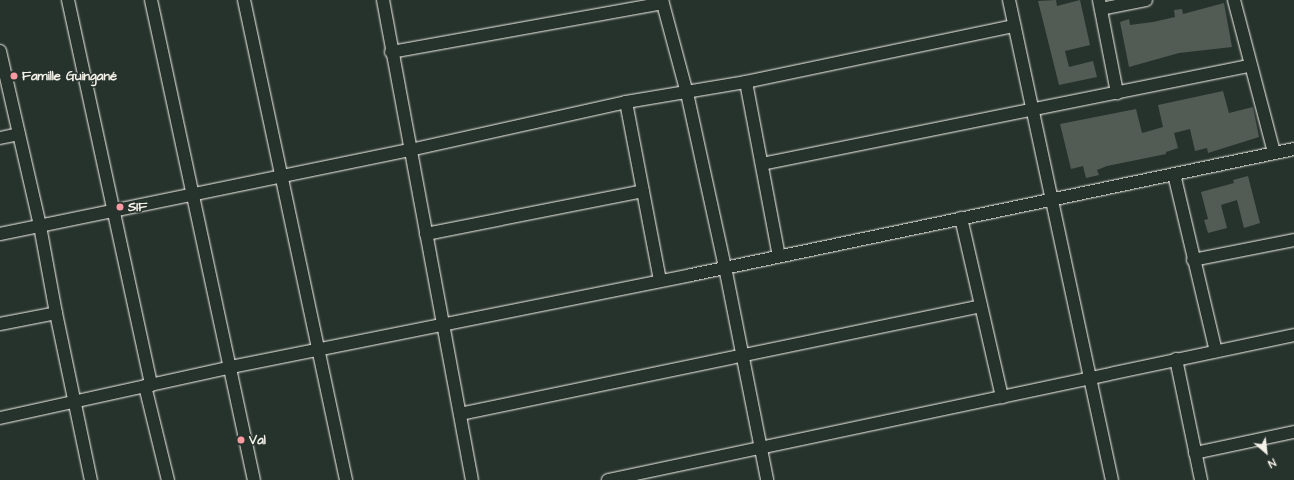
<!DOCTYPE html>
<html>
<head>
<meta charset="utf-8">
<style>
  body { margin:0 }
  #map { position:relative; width:1294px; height:480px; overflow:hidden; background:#26332d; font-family:"Architects Daughter",sans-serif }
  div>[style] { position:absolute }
  .building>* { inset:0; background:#525c55 }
  .roads { filter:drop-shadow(0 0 1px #f4f1e8) drop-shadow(0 0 1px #f4f1e8) }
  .street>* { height:12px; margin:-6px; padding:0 6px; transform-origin:6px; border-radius:6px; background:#26332d }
  .dots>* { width:11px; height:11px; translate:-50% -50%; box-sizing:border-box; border:2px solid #26332d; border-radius:50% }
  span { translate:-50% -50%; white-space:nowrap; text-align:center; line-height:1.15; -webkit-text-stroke:3px #26332d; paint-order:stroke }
  .poi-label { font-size:13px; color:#f4f1e8; font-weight:700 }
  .left { translate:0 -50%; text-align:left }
  .north { position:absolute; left:1246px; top:432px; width:40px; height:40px; -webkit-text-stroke:3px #26332d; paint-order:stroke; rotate:152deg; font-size:11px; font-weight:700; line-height:16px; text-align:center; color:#f4f1e8 }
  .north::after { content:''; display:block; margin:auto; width:14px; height:18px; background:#f4f1e8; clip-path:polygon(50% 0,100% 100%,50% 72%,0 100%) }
</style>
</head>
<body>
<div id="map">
  <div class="building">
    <div style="clip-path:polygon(1056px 0,1057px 6px,1080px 0,1090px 45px,1065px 51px,1069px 67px,1093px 61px,1097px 77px,1059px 85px,1038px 1px)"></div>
    <div style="clip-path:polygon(1224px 3px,1232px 47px,1179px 53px,1129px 67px,1120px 22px,1129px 19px,1130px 25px,1153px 22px,1175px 17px,1174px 10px,1182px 9px,1183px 14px)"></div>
    <div style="clip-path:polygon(1223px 91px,1229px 113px,1253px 107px,1259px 137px,1208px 153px,1207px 148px,1195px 151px,1190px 129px,1174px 133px,1178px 148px,1166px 152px,1166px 154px,1107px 166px,1097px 170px,1099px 175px,1086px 178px,1083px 166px,1071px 169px,1060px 124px,1136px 109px,1142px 133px,1146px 132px,1163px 127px,1158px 105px)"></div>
    <div style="clip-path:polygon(1248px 176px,1260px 223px,1244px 228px,1237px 200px,1221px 205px,1227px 228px,1208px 233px,1204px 220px,1208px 219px,1201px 192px,1234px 183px,1233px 180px)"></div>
  </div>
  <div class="roads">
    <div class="street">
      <div style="left:68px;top:0;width:394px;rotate:77.8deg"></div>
      <div style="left:151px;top:0;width:491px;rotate:77.9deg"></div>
      <div style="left:244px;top:0;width:491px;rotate:78deg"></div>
      <div style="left:383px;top:0;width:488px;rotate:79.5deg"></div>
      <div style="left:662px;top:0;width:96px;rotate:75deg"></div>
      <div style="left:687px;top:93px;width:178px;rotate:77.7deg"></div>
      <div style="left:725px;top:267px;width:217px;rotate:78.8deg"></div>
      <div style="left:1009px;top:0;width:491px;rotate:77.9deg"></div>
      <div style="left:1099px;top:0;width:95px;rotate:79deg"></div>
      <div style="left:1234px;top:0;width:158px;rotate:75.3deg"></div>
      <div style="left:1101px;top:9px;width:46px;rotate:-11.3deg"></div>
      <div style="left:0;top:51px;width:180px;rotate:77.1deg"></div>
      <div style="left:40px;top:226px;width:88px;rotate:79.6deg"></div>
      <div style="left:56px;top:313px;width:171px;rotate:78.2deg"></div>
      <div style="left:391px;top:52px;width:276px;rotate:-10.2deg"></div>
      <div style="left:746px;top:82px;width:177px;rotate:79.3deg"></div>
      <div style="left:626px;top:102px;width:181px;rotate:79.2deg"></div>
      <div style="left:0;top:138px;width:19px;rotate:-12deg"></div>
      <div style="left:762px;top:164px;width:497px;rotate:-11.4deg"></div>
      <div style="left:1174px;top:174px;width:182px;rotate:76.7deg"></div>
      <div style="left:961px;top:218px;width:184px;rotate:77.1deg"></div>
      <div style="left:0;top:234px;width:419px;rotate:-11.6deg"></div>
      <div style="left:410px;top:150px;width:221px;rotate:-12.5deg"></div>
      <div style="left:626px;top:102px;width:122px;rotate:-9.5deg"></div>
      <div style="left:746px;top:82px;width:274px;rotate:-11.8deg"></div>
      <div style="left:426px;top:234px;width:221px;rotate:-11.2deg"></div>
      <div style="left:1193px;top:260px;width:103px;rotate:-11.2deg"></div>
      <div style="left:0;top:324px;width:57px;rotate:-11.1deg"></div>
      <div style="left:1176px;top:359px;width:124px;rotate:78.3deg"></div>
      <div style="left:145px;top:386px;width:97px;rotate:76.3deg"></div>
      <div style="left:460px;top:414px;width:532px;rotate:-11.71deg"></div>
      <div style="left:0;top:418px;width:237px;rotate:-12.4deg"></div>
      <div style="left:231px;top:367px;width:469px;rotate:-11.3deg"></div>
      <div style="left:691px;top:275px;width:616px;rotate:-11.8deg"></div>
      <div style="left:1195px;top:453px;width:101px;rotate:-12deg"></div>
      <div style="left:608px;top:480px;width:701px;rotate:-11.93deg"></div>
    </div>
  </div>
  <div class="dots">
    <div style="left:14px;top:76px;background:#ff9aa2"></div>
    <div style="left:120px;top:207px;background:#ff9aa2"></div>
    <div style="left:241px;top:440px;background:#ff9aa2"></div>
  </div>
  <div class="poi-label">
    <span class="left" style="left:22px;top:76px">Famille Guingané</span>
    <span class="left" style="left:128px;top:207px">SIF</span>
    <span class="left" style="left:249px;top:440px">Val</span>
  </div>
  <div class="north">N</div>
</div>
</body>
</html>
